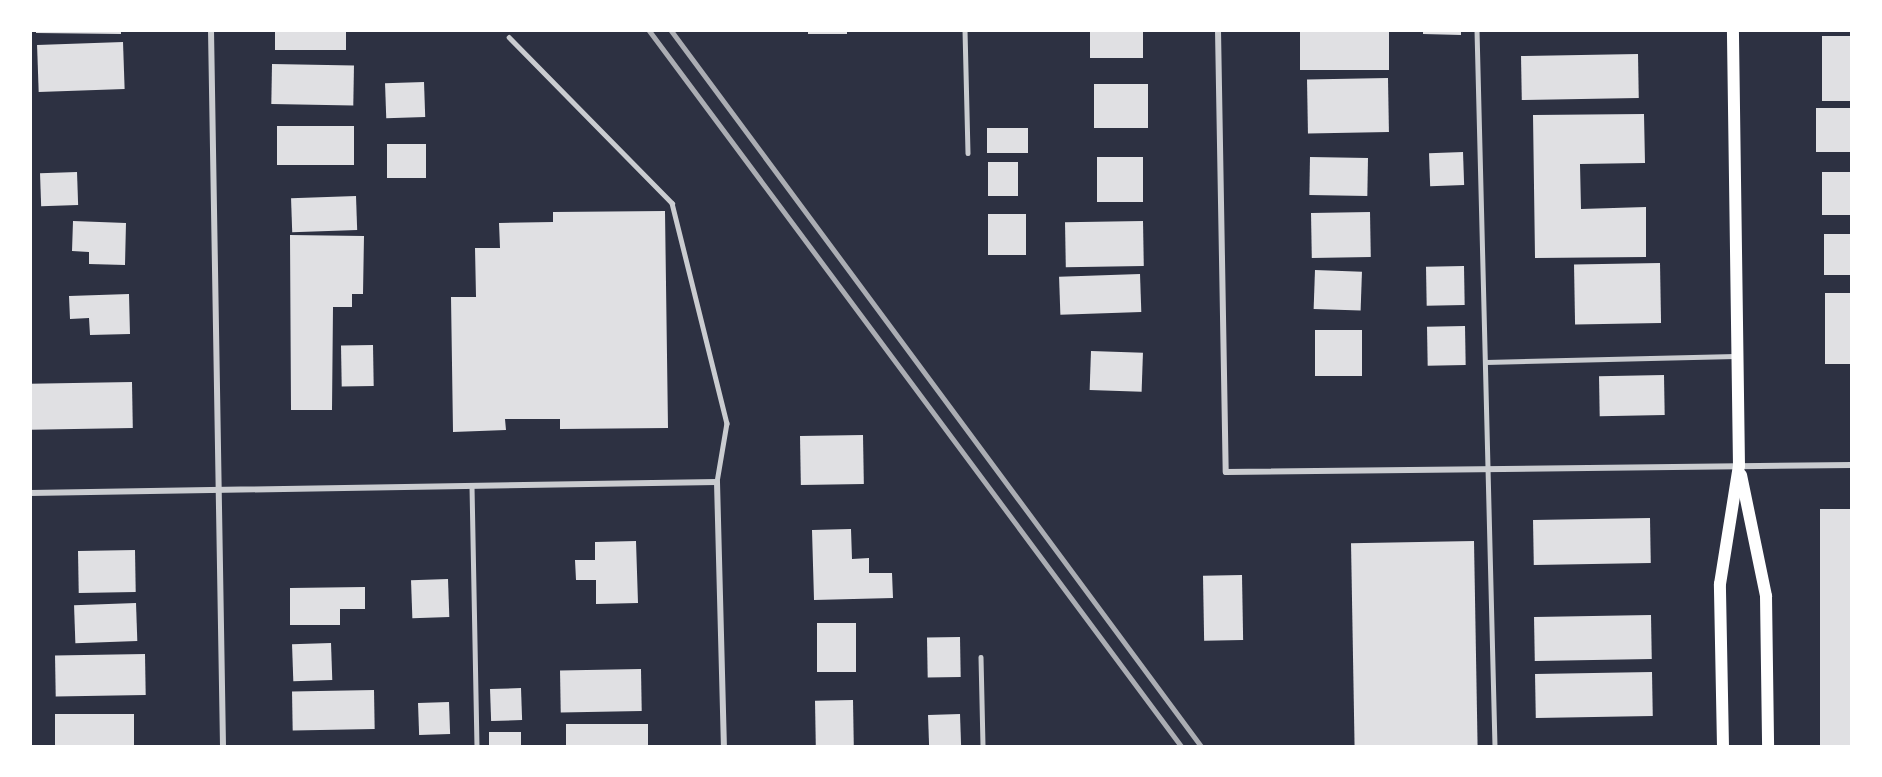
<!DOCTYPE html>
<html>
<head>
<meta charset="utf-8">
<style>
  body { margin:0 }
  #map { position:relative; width:1882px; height:777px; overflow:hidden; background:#2d3142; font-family:Quicksand,sans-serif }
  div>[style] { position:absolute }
  .building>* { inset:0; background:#e0e0e3; transform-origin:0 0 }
  .service>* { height:4.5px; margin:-2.25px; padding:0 2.25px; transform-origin:2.25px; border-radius:2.25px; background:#caccd0 }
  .minor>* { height:6px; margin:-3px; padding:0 3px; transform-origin:3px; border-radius:3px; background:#caccd0 }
  .secondary>* { height:12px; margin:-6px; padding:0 6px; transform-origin:6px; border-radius:6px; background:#fff }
  .rail>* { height:4.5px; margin:-2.25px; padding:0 2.25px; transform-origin:2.25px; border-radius:2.25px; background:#abadb3 }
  span { translate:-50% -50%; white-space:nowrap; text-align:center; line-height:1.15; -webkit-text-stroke:6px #fff; paint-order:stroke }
  .frame { position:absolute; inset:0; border:32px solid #fff; pointer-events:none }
</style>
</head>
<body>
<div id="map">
  <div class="building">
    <div style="clip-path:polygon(36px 30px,121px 30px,121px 34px,36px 33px)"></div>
    <div style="left:275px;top:30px;width:71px;height:20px"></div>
    <div style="left:808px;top:30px;width:39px;height:4px"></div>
    <div style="left:1090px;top:30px;width:53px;height:28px"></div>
    <div style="left:1300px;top:30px;width:89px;height:40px"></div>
    <div style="clip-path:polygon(1423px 30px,1461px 30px,1461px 35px,1423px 34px)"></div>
    <div style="left:1822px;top:36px;width:30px;height:65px"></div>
    <div style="left:123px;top:42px;width:47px;height:86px;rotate:88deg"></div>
    <div style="left:1638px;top:54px;width:44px;height:117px;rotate:89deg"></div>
    <div style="left:272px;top:64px;width:82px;height:40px;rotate:1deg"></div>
    <div style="left:1388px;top:78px;width:54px;height:81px;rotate:89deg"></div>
    <div style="left:424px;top:82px;width:35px;height:39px;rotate:88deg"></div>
    <div style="left:1148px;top:84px;width:44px;height:54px;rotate:90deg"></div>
    <div style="left:1852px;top:108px;width:44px;height:36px;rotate:90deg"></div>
    <div style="clip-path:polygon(1644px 114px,1645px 163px,1580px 164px,1581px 209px,1646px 207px,1646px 257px,1535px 258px,1533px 115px)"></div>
    <div style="left:354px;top:126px;width:39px;height:77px;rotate:90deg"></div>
    <div style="left:987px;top:128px;width:41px;height:25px"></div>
    <div style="left:387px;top:144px;width:39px;height:34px"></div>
    <div style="left:1463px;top:152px;width:33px;height:34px;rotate:88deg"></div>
    <div style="left:1143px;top:157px;width:45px;height:46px;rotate:90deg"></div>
    <div style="left:1310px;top:157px;width:58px;height:38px;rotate:1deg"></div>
    <div style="left:988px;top:162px;width:30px;height:34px"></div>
    <div style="left:77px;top:172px;width:33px;height:37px;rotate:88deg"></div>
    <div style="left:1822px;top:172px;width:30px;height:43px"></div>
    <div style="left:356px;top:196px;width:34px;height:65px;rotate:88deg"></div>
    <div style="clip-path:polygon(665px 211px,668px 428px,560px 429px,560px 419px,505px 419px,506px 430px,453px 432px,451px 297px,476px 297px,475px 248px,500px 248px,499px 223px,553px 222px,553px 212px)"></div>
    <div style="left:1370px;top:212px;width:45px;height:59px;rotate:89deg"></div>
    <div style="left:1026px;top:214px;width:41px;height:38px;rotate:90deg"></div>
    <div style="clip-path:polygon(73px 221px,126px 223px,125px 265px,89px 264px,89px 252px,72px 251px)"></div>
    <div style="left:1143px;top:221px;width:45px;height:78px;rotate:89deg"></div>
    <div style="left:1852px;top:234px;width:41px;height:28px;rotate:90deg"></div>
    <div style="clip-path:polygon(290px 235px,364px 236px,363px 294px,352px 294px,352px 307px,333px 307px,332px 410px,291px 410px)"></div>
    <div style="left:1660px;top:263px;width:60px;height:86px;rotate:89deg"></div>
    <div style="left:1464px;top:266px;width:39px;height:38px;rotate:89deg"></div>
    <div style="left:1315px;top:270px;width:47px;height:39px;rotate:2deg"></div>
    <div style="left:1140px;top:274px;width:38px;height:81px;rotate:88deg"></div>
    <div style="left:1852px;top:293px;width:71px;height:27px;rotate:90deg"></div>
    <div style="clip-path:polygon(129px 294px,130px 334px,90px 335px,89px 318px,70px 319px,69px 296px)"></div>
    <div style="left:1465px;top:326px;width:39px;height:38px;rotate:89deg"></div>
    <div style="left:1315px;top:330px;width:47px;height:46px"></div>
    <div style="left:373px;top:345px;width:41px;height:32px;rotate:89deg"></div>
    <div style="left:1091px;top:351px;width:52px;height:39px;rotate:2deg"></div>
    <div style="left:1664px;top:375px;width:40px;height:65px;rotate:89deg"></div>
    <div style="left:132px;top:382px;width:46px;height:102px;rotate:89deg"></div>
    <div style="left:863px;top:435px;width:49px;height:63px;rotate:89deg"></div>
    <div style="left:1820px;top:509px;width:32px;height:238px"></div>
    <div style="left:1650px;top:518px;width:45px;height:117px;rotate:89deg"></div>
    <div style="clip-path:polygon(851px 529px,852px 559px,869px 558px,869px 573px,892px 573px,893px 598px,814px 600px,812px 530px)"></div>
    <div style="clip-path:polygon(636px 541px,638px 603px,596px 604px,596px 580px,576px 580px,575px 560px,595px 560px,595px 542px)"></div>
    <div style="left:1474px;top:541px;width:206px;height:123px;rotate:89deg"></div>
    <div style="left:135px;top:550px;width:42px;height:57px;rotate:89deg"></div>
    <div style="left:1242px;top:575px;width:65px;height:39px;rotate:89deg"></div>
    <div style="left:448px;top:579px;width:38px;height:37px;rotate:88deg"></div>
    <div style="clip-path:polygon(365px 587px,365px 609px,340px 609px,340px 625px,290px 625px,290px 588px)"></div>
    <div style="left:136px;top:603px;width:38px;height:62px;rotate:88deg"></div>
    <div style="left:1651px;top:615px;width:44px;height:117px;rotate:89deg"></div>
    <div style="left:817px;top:623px;width:39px;height:49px"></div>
    <div style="left:960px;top:637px;width:40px;height:33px;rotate:89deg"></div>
    <div style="left:331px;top:643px;width:37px;height:39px;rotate:88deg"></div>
    <div style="left:145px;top:654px;width:41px;height:90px;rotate:89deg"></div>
    <div style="left:641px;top:669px;width:42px;height:81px;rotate:89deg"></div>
    <div style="left:1652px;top:672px;width:44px;height:117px;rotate:89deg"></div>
    <div style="left:521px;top:688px;width:32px;height:31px;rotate:88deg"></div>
    <div style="left:374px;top:690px;width:39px;height:82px;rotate:89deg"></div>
    <div style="left:853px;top:700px;width:47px;height:38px;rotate:89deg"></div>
    <div style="left:449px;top:702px;width:32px;height:31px;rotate:88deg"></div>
    <div style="left:55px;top:714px;width:79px;height:33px"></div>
    <div style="left:960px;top:714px;width:33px;height:32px;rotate:88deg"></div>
    <div style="left:648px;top:724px;width:23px;height:82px;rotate:90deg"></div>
    <div style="left:489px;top:732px;width:32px;height:15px"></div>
  </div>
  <div class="service">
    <div style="left:965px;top:30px;width:123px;rotate:88.6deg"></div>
    <div style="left:1477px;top:30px;width:717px;rotate:88.56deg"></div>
    <div style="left:509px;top:37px;width:233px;rotate:45.5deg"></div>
    <div style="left:672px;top:203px;width:227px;rotate:76deg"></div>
    <div style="left:727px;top:423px;width:60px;rotate:99.6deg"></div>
    <div style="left:1486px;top:362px;width:249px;rotate:-1.4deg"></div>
    <div style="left:472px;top:486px;width:261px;rotate:88.9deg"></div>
    <div style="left:981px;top:657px;width:90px;rotate:88.7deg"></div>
  </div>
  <div class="minor">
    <div style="left:211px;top:30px;width:717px;rotate:89.04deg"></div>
    <div style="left:1218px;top:30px;width:442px;rotate:89deg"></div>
    <div style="left:1226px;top:472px;width:626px;rotate:-0.64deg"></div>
    <div style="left:30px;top:493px;width:687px;rotate:-0.92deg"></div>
    <div style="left:717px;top:482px;width:265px;rotate:88.5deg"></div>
  </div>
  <div class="secondary">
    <div style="left:1741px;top:475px;width:124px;rotate:78.3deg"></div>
    <div style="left:1766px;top:596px;width:151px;rotate:89.2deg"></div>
    <div style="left:1723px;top:747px;width:163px;rotate:-91.1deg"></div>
    <div style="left:1720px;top:584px;width:120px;rotate:-80.9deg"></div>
    <div style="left:1739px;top:466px;width:436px;rotate:-90.8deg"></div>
  </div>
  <div class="rail">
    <div style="left:649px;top:30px;width:893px;rotate:53.37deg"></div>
    <div style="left:671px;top:30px;width:892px;rotate:53.48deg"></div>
  </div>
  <div class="frame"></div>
</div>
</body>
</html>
